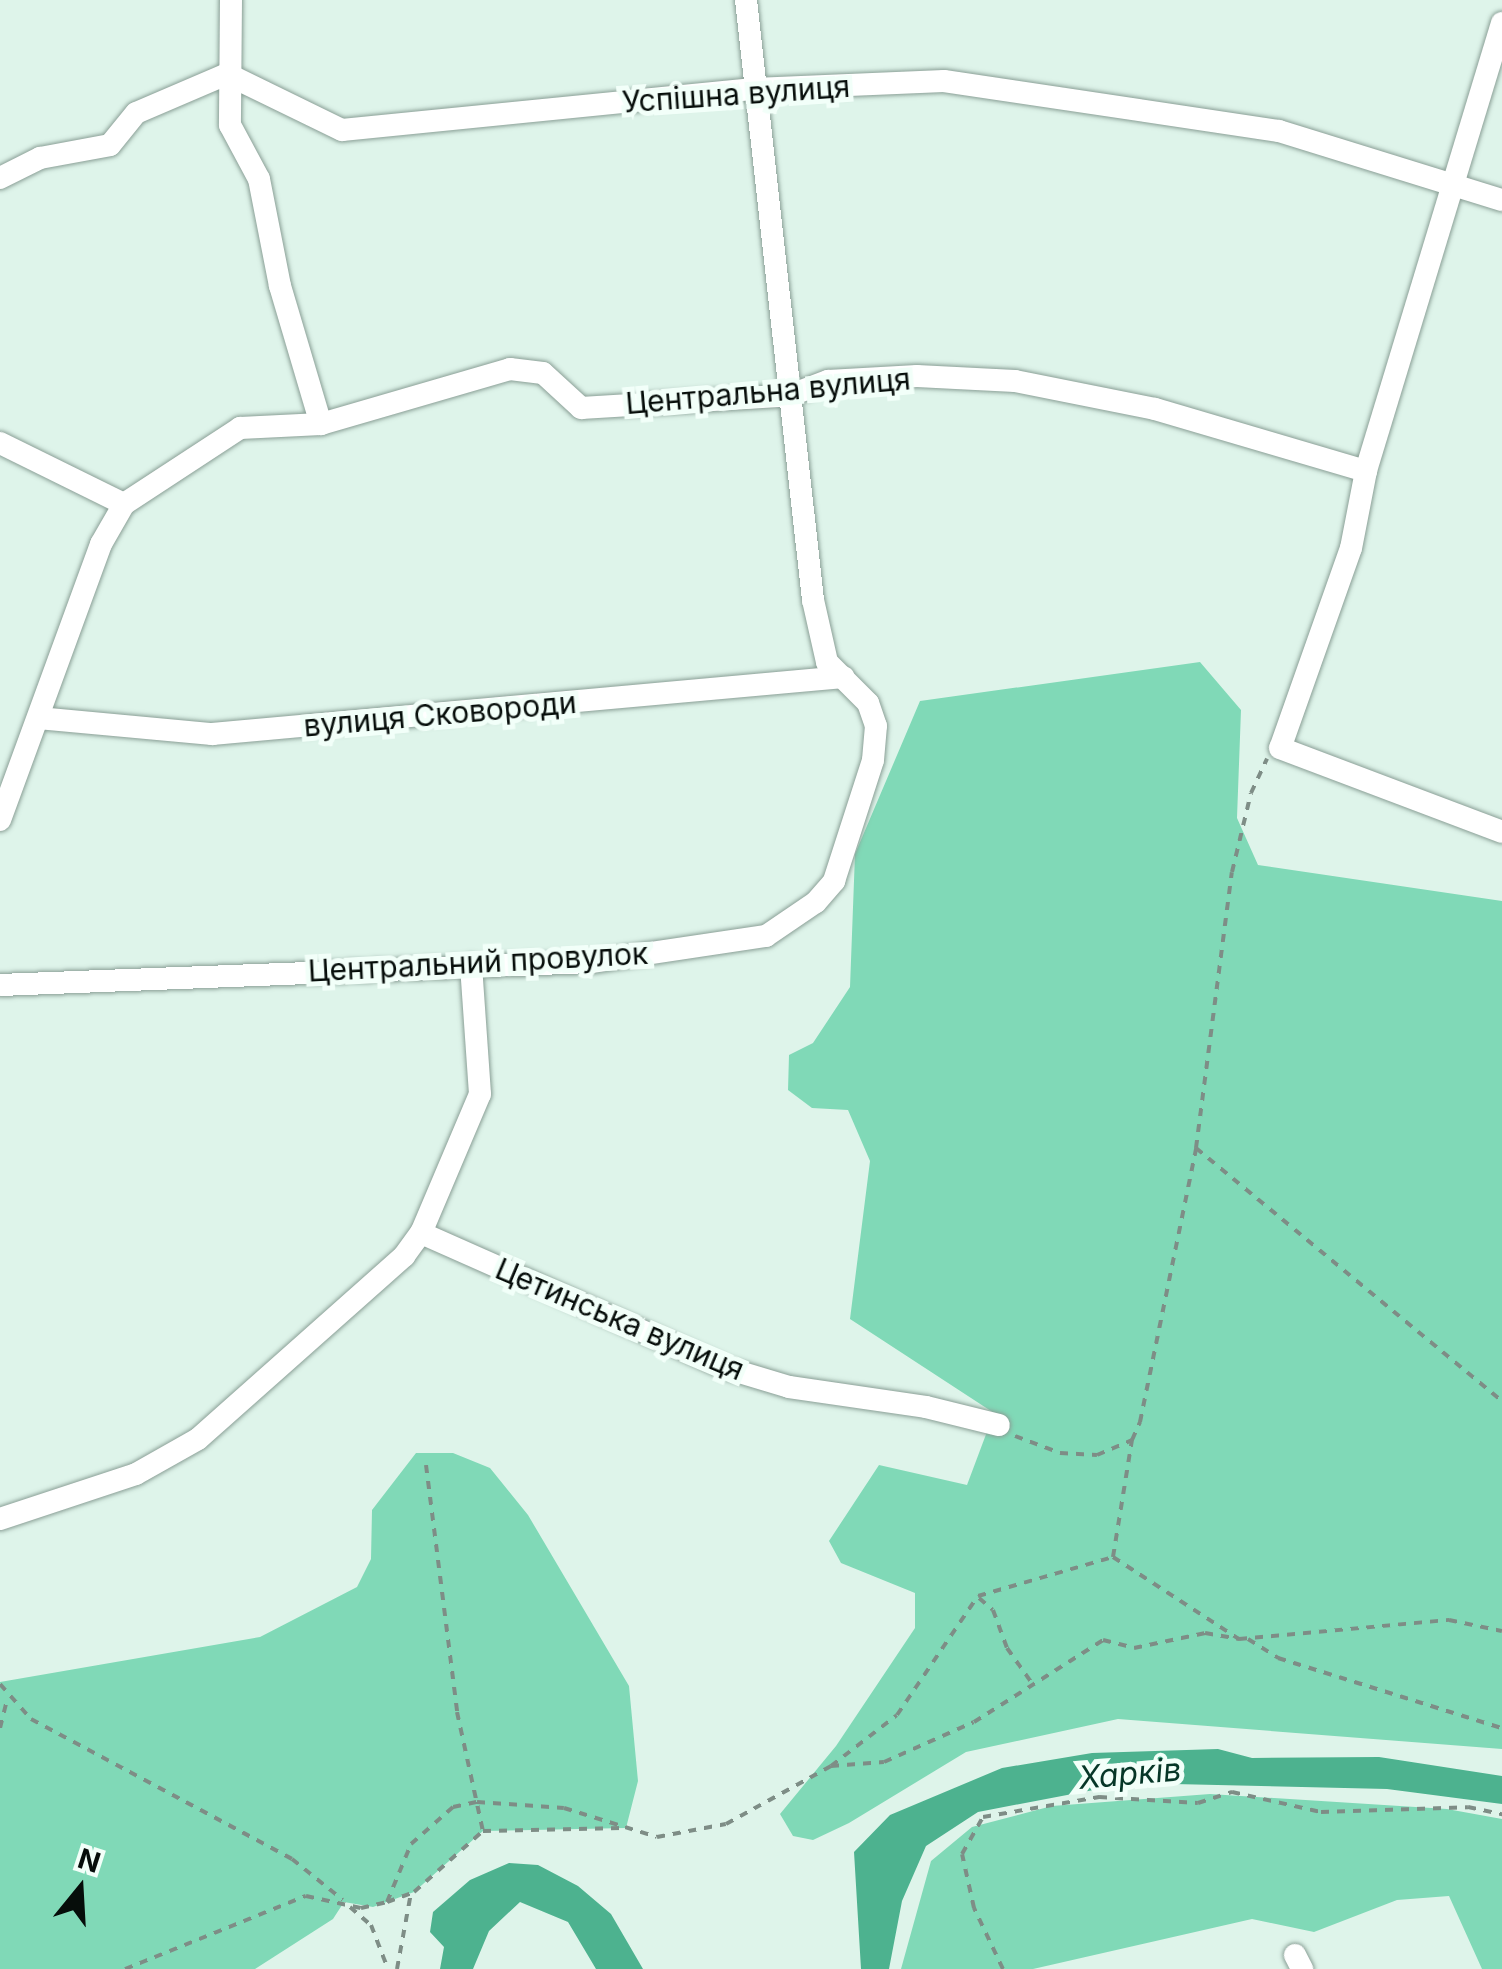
<!DOCTYPE html>
<html>
<head>
<meta charset="utf-8">
<style>
  body { margin:0 }
  #map { position:relative; width:1502px; height:1969px; overflow:hidden; background:#def4ea; font-family:Inter,sans-serif }
  div>[style] { position:absolute }
  .green>* { inset:0; background:#80d9b7 }
  .water>* { inset:0; background:#4db28f }
  .path>* { height:4px; margin-top:-2px; transform-origin:0; background:repeating-linear-gradient(90deg,#7e8d86 0 8px,transparent 0 16px) }
  .roads { filter:drop-shadow(0 0 2px #8a9f96) drop-shadow(0 0 2px #8a9f96) }
  .minor>* { height:22px; margin:-11px; padding:0 11px; transform-origin:11px; border-radius:11px; background:#fff }
  span { translate:-50% -50%; white-space:nowrap; text-align:center; line-height:1.15; -webkit-text-stroke:10px #f2fff9; paint-order:stroke }
  .street-label { font-size:30px; color:#060d0a }
  .water-label { font-size:32px; color:#063627; font-style:italic }
  .north { position:absolute; left:30px; top:1839px; width:100px; height:100px; -webkit-text-stroke:8px #f2fff9; paint-order:stroke; rotate:18deg; font-size:28px; font-weight:700; line-height:40px; text-align:center; color:#060d0a }
  .north::after { content:''; display:block; margin:auto; width:35px; height:45px; background:#060d0a; clip-path:polygon(50% 0,100% 100%,50% 72%,0 100%) }
</style>
</head>
<body>
<div id="map">
  <div class="green">
    <div style="clip-path:polygon(1200px 662px,1241px 710px,1237px 818px,1258px 865px,1502px 901px,1502px 1749px,1118px 1719px,966px 1752px,849px 1823px,813px 1840px,793px 1836px,780px 1814px,836px 1746px,915px 1628px,915px 1593px,841px 1563px,829px 1541px,879px 1465px,967px 1485px,994px 1413px,850px 1319px,870px 1161px,848px 1110px,812px 1108px,788px 1090px,789px 1055px,813px 1043px,850px 987px,855px 854px,920px 701px)"></div>
    <div style="clip-path:polygon(416px 1453px,453px 1453px,490px 1468px,528px 1515px,629px 1686px,638px 1781px,626px 1828px,483px 1831px,414px 1892px,373px 1907px,344px 1902px,333px 1919px,255px 1969px,0 1969px,0 1682px,260px 1637px,357px 1587px,371px 1559px,372px 1510px)"></div>
    <div style="clip-path:polygon(1210px 1794px,1447px 1809px,1502px 1819px,1502px 1969px,1482px 1969px,1449px 1896px,1397px 1900px,1314px 1932px,1252px 1919px,1033px 1969px,901px 1969px,931px 1861px,972px 1827px,1052px 1806px)"></div>
  </div>
  <div class="water">
    <div style="clip-path:polygon(1218px 1749px,1252px 1758px,1379px 1757px,1502px 1776px,1502px 1804px,1387px 1789px,1130px 1783px,978px 1812px,926px 1846px,902px 1901px,889px 1969px,861px 1969px,854px 1852px,890px 1815px,1002px 1768px,1092px 1753px)"></div>
    <div style="clip-path:polygon(509px 1863px,538px 1865px,578px 1886px,611px 1914px,643px 1969px,596px 1969px,568px 1922px,520px 1902px,489px 1931px,473px 1969px,440px 1969px,444px 1947px,430px 1932px,433px 1912px,470px 1880px)"></div>
  </div>
  <div class="path">
    <div style="left:1196px;top:1148px;width:397px;rotate:39.6deg"></div>
    <div style="left:1015px;top:1436px;width:48px;rotate:20.7deg"></div>
    <div style="left:1060px;top:1453px;width:37px;rotate:3deg"></div>
    <div style="left:1097px;top:1455px;width:38px;rotate:-23deg"></div>
    <div style="left:1132px;top:1440px;width:20px;rotate:-66deg"></div>
    <div style="left:1140px;top:1422px;width:280px;rotate:-78.4deg"></div>
    <div style="left:1196px;top:1148px;width:278px;rotate:-82.6deg"></div>
    <div style="left:1232px;top:872px;width:81px;rotate:-76.5deg"></div>
    <div style="left:1251px;top:793px;width:38px;rotate:-65deg"></div>
    <div style="left:426px;top:1465px;width:249px;rotate:82.8deg"></div>
    <div style="left:457px;top:1712px;width:122px;rotate:77.7deg"></div>
    <div style="left:1113px;top:1557px;width:150px;rotate:33.1deg"></div>
    <div style="left:1239px;top:1639px;width:211px;rotate:-5.2deg"></div>
    <div style="left:1449px;top:1620px;width:54px;rotate:11.7deg"></div>
    <div style="left:979px;top:1598px;width:18px;rotate:41deg"></div>
    <div style="left:993px;top:1610px;width:40px;rotate:69.8deg"></div>
    <div style="left:1007px;top:1648px;width:47px;rotate:54.6deg"></div>
    <div style="left:1248px;top:1639px;width:36px;rotate:32deg"></div>
    <div style="left:1278px;top:1658px;width:235px;rotate:17.4deg"></div>
    <div style="left:0;top:1684px;width:47px;rotate:48.5deg"></div>
    <div style="left:31px;top:1719px;width:296px;rotate:28.2deg"></div>
    <div style="left:292px;top:1859px;width:65px;rotate:38.8deg"></div>
    <div style="left:0;top:1728px;width:30px;rotate:-76deg"></div>
    <div style="left:831px;top:1766px;width:53px;rotate:-4.3deg"></div>
    <div style="left:884px;top:1762px;width:98px;rotate:-24deg"></div>
    <div style="left:974px;top:1722px;width:153px;rotate:-32.4deg"></div>
    <div style="left:1103px;top:1640px;width:32px;rotate:14deg"></div>
    <div style="left:1134px;top:1648px;width:73px;rotate:-11.9deg"></div>
    <div style="left:1205px;top:1633px;width:35px;rotate:10deg"></div>
    <div style="left:387px;top:1902px;width:29px;rotate:-20deg"></div>
    <div style="left:414px;top:1892px;width:92px;rotate:-41.5deg"></div>
    <div style="left:483px;top:1831px;width:139px;rotate:-1.2deg"></div>
    <div style="left:350px;top:1907px;width:28px;rotate:41deg"></div>
    <div style="left:371px;top:1925px;width:47px;rotate:68.9deg"></div>
    <div style="left:125px;top:1969px;width:195px;rotate:-22deg"></div>
    <div style="left:306px;top:1896px;width:56px;rotate:12.3deg"></div>
    <div style="left:361px;top:1908px;width:27px;rotate:-13deg"></div>
    <div style="left:387px;top:1902px;width:63px;rotate:-67.5deg"></div>
    <div style="left:411px;top:1844px;width:56px;rotate:-41.4deg"></div>
    <div style="left:453px;top:1807px;width:25px;rotate:-12deg"></div>
    <div style="left:477px;top:1802px;width:87px;rotate:3.9deg"></div>
    <div style="left:564px;top:1808px;width:97px;rotate:17.3deg"></div>
    <div style="left:657px;top:1837px;width:70px;rotate:-10.7deg"></div>
    <div style="left:726px;top:1824px;width:120px;rotate:-28.9deg"></div>
    <div style="left:831px;top:1766px;width:83px;rotate:-37.7deg"></div>
    <div style="left:897px;top:1715px;width:144px;rotate:-55.8deg"></div>
    <div style="left:978px;top:1596px;width:141px;rotate:-16.1deg"></div>
    <div style="left:1113px;top:1557px;width:119px;rotate:-80.8deg"></div>
    <div style="left:397px;top:1969px;width:77px;rotate:-79.6deg"></div>
    <div style="left:1003px;top:1969px;width:68px;rotate:-115.4deg"></div>
    <div style="left:974px;top:1908px;width:55px;rotate:-102.5deg"></div>
    <div style="left:962px;top:1854px;width:43px;rotate:-60.4deg"></div>
    <div style="left:983px;top:1817px;width:118px;rotate:-9.8deg"></div>
    <div style="left:1099px;top:1797px;width:99px;rotate:3.5deg"></div>
    <div style="left:1198px;top:1803px;width:36px;rotate:-18deg"></div>
    <div style="left:1232px;top:1792px;width:91px;rotate:12.7deg"></div>
    <div style="left:1321px;top:1812px;width:147px;rotate:-1.9deg"></div>
    <div style="left:1468px;top:1807px;width:35px;rotate:12deg"></div>
  </div>
  <div class="roads">
    <div class="minor">
      <div style="left:231px;top:0;width:125px;rotate:90.5deg"></div>
      <div style="left:230px;top:125px;width:61px;rotate:61.8deg"></div>
      <div style="left:259px;top:179px;width:109px;rotate:78.9deg"></div>
      <div style="left:280px;top:286px;width:144px;rotate:73.5deg"></div>
      <div style="left:1502px;top:23px;width:468px;rotate:106.9deg"></div>
      <div style="left:1366px;top:471px;width:78px;rotate:101deg"></div>
      <div style="left:1351px;top:548px;width:212px;rotate:109.5deg"></div>
      <div style="left:1280px;top:748px;width:237px;rotate:20.7deg"></div>
      <div style="left:0;top:178px;width:45px;rotate:-26.6deg"></div>
      <div style="left:40px;top:158px;width:71px;rotate:-10.5deg"></div>
      <div style="left:110px;top:145px;width:41px;rotate:-50.9deg"></div>
      <div style="left:136px;top:113px;width:99px;rotate:-23.2deg"></div>
      <div style="left:227px;top:74px;width:128px;rotate:26deg"></div>
      <div style="left:342px;top:130px;width:414px;rotate:-5.7deg"></div>
      <div style="left:754px;top:89px;width:190px;rotate:-2.4deg"></div>
      <div style="left:944px;top:81px;width:339px;rotate:8.5deg"></div>
      <div style="left:1279px;top:131px;width:233px;rotate:17.2deg"></div>
      <div style="left:0;top:443px;width:138px;rotate:26.2deg"></div>
      <div style="left:38px;top:718px;width:175px;rotate:5.3deg"></div>
      <div style="left:212px;top:734px;width:634px;rotate:-5.16deg"></div>
      <div style="left:0;top:820px;width:294px;rotate:-69.9deg"></div>
      <div style="left:101px;top:544px;width:46px;rotate:-60.1deg"></div>
      <div style="left:124px;top:504px;width:139px;rotate:-33.2deg"></div>
      <div style="left:240px;top:428px;width:81px;rotate:-2.8deg"></div>
      <div style="left:321px;top:424px;width:197px;rotate:-16.2deg"></div>
      <div style="left:510px;top:369px;width:33px;rotate:7deg"></div>
      <div style="left:543px;top:373px;width:52px;rotate:42.6deg"></div>
      <div style="left:581px;top:408px;width:210px;rotate:-3.5deg"></div>
      <div style="left:791px;top:395px;width:40px;rotate:-21deg"></div>
      <div style="left:828px;top:381px;width:89px;rotate:-3.2deg"></div>
      <div style="left:917px;top:376px;width:98px;rotate:2.9deg"></div>
      <div style="left:1015px;top:381px;width:143px;rotate:11.3deg"></div>
      <div style="left:1155px;top:409px;width:220px;rotate:16.4deg"></div>
      <div style="left:0;top:985px;width:591px;rotate:-2.23deg"></div>
      <div style="left:591px;top:962px;width:177px;rotate:-8.5deg"></div>
      <div style="left:766px;top:936px;width:60px;rotate:-34.2deg"></div>
      <div style="left:816px;top:902px;width:28px;rotate:-49deg"></div>
      <div style="left:834px;top:881px;width:127px;rotate:-72.1deg"></div>
      <div style="left:873px;top:760px;width:34px;rotate:-85deg"></div>
      <div style="left:876px;top:726px;width:24px;rotate:-109deg"></div>
      <div style="left:868px;top:703px;width:58px;rotate:-135deg"></div>
      <div style="left:827px;top:662px;width:64px;rotate:-102.7deg"></div>
      <div style="left:813px;top:600px;width:604px;rotate:-96.37deg"></div>
      <div style="left:421px;top:1233px;width:334px;rotate:23.9deg"></div>
      <div style="left:726px;top:1368px;width:66px;rotate:16.8deg"></div>
      <div style="left:789px;top:1387px;width:138px;rotate:8.3deg"></div>
      <div style="left:926px;top:1407px;width:75px;rotate:13.9deg"></div>
      <div style="left:0;top:1519px;width:143px;rotate:-18.3deg"></div>
      <div style="left:136px;top:1474px;width:71px;rotate:-29.4deg"></div>
      <div style="left:198px;top:1439px;width:276px;rotate:-41.6deg"></div>
      <div style="left:404px;top:1256px;width:29px;rotate:-54deg"></div>
      <div style="left:421px;top:1233px;width:151px;rotate:-67deg"></div>
      <div style="left:480px;top:1094px;width:129px;rotate:-94deg"></div>
      <div style="left:1295px;top:1955px;width:16px;rotate:63deg"></div>
    </div>
  </div>
  <div class="street-label">
    <span style="left:736px;top:94px;rotate:-4deg">Успішна вулиця</span>
    <span style="left:768px;top:391px;rotate:-5deg">Центральна вулиця</span>
    <span style="left:440px;top:714px;rotate:-5deg">вулиця Сковороди</span>
    <span style="left:478px;top:962px;rotate:-3deg">Центральний провулок</span>
    <span style="left:620px;top:1319px;rotate:23deg">Цетинська вулиця</span>
  </div>
  <div class="water-label">
    <span style="left:1130px;top:1774px;rotate:-5deg">Харків</span>
  </div>
  <div class="north">N</div>
</div>
</body>
</html>
